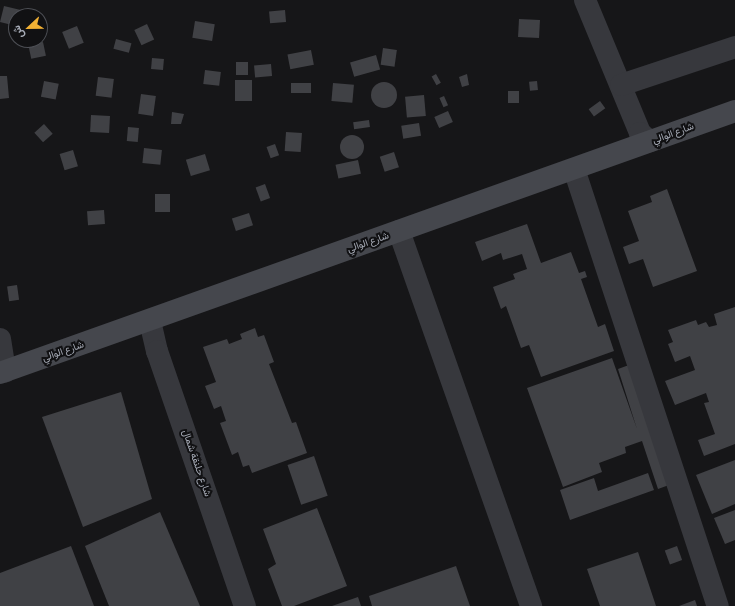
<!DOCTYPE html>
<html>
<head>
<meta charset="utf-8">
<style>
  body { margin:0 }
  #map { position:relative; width:735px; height:606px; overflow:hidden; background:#161618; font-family:Commissioner,Vazirmatn,sans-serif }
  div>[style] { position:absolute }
  .building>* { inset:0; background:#404145; transform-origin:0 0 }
  .round { border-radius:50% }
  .minor>* { height:22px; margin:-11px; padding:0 11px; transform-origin:11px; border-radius:11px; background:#37383d }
  .tertiary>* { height:22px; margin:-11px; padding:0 11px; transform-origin:11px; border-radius:11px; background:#37383d }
  .secondary>* { height:22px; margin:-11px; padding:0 11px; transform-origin:11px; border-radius:11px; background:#45474d }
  span { translate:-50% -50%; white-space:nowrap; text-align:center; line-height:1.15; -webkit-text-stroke:4px #111113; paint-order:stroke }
  .street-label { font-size:10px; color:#a8adb8 }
  .north { position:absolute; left:8px; top:8px; width:40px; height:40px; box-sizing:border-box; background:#111113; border:1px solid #4d4f55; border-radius:50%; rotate:248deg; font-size:11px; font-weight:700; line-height:16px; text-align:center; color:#a8adb8 }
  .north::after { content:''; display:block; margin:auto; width:14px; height:18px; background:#f2b134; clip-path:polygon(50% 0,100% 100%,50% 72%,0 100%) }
</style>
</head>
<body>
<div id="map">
  <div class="building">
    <div style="clip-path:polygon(4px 6px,29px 12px,28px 16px,16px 16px,16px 26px,0 22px)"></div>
    <div style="left:285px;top:10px;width:12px;height:16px;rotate:85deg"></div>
    <div style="left:519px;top:19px;width:21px;height:18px;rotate:3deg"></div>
    <div style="left:195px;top:21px;width:20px;height:17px;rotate:9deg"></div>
    <div style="left:147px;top:24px;width:17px;height:14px;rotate:65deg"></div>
    <div style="left:77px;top:26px;width:18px;height:16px;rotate:68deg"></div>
    <div style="left:116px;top:39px;width:16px;height:10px;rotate:15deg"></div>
    <div style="left:43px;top:42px;width:14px;height:15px;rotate:78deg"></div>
    <div style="left:383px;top:48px;width:14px;height:17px;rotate:8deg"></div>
    <div style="left:311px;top:50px;width:15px;height:24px;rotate:79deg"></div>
    <div style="left:376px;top:55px;width:15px;height:27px;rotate:74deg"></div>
    <div style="left:152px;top:58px;width:12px;height:11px;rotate:5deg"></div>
    <div style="left:236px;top:62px;width:12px;height:13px"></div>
    <div style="left:271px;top:64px;width:12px;height:17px;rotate:85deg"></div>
    <div style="left:205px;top:70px;width:16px;height:14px;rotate:7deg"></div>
    <div style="left:436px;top:74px;width:10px;height:5px;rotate:61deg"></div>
    <div style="clip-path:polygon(467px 74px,469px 85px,462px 87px,459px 77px)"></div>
    <div style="clip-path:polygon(0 76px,7px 76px,9px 98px,0 99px)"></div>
    <div style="left:98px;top:77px;width:16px;height:19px;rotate:7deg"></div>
    <div style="left:235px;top:80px;width:17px;height:21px"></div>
    <div style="left:44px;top:81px;width:15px;height:16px;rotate:11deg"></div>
    <div style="left:537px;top:81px;width:9px;height:8px;rotate:84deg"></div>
    <div class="round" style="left:371px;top:82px;width:26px;height:26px"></div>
    <div style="left:291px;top:83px;width:20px;height:10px"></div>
    <div style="left:333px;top:83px;width:21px;height:18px;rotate:5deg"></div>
    <div style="left:508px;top:91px;width:11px;height:12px"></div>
    <div style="left:141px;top:94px;width:15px;height:20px;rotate:8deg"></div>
    <div style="left:424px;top:95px;width:21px;height:19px;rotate:85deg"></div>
    <div style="left:444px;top:96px;width:10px;height:5px;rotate:66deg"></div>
    <div style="left:600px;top:101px;width:9px;height:14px;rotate:54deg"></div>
    <div style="left:448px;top:111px;width:12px;height:15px;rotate:66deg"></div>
    <div style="clip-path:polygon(172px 112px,184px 114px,181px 124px,171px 124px)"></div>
    <div style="left:91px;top:115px;width:19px;height:17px;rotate:3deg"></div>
    <div style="left:369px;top:120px;width:7px;height:16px;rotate:82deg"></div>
    <div style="left:419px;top:123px;width:13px;height:18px;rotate:81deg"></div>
    <div style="left:44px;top:124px;width:13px;height:13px;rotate:48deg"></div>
    <div style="left:128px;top:127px;width:11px;height:14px;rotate:5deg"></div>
    <div style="left:286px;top:132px;width:16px;height:19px;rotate:4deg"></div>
    <div class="round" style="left:340px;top:135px;width:24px;height:24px"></div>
    <div style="left:275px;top:144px;width:12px;height:9px;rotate:70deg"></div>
    <div style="left:144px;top:148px;width:18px;height:15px;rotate:6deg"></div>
    <div style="left:73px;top:150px;width:17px;height:14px;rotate:73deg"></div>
    <div style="left:394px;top:152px;width:16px;height:15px;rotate:72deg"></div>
    <div style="left:205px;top:154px;width:17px;height:20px;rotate:73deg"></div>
    <div style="left:358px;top:160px;width:14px;height:23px;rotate:78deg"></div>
    <div style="left:265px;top:184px;width:15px;height:10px;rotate:70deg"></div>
    <div style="clip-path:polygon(667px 189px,697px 271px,653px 287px,643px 259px,629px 264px,623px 247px,639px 241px,628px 211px,652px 202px,650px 196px)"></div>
    <div style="left:155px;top:194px;width:15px;height:18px"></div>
    <div style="left:104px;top:210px;width:14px;height:17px;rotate:86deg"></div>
    <div style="left:249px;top:213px;width:13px;height:18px;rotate:72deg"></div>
    <div style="clip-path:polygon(527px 224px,541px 263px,571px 252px,579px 273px,585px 271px,587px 277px,581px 279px,598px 327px,605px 324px,614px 351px,541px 377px,529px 345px,521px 348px,506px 306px,501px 309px,493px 287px,515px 279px,513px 274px,527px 269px,522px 254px,503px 260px,501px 253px,482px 261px,475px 242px)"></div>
    <div style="left:17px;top:285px;width:15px;height:10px;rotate:82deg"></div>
    <div style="clip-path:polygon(735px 307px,735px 444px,704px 456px,698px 440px,715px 434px,704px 403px,709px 402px,706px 393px,675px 405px,665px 381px,695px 370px,690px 356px,675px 362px,668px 344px,673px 342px,668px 330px,696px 320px,698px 325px,706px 322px,709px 327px,717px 325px,714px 314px)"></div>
    <div style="clip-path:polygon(255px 328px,258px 337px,264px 335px,274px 362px,269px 364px,292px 423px,296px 422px,307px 453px,252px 473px,249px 465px,243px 467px,238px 452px,232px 455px,220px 423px,226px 421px,221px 406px,214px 409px,205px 386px,216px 382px,203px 347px,227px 339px,229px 344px,242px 339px,240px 334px)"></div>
    <div style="clip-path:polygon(612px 358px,637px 429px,618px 369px,629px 365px,669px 485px,658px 489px,642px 441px,625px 447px,626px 453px,599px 463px,602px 472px,563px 487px,527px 388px)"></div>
    <div style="clip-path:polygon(121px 392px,152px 499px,83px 527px,42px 417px)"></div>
    <div style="left:314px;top:456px;width:42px;height:28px;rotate:71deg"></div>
    <div style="clip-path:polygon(735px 460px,735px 504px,712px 514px,696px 475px)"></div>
    <div style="clip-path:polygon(648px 473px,654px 490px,570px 520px,560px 490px,594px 478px,598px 491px)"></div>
    <div style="clip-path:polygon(317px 508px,347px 586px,294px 606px,282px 606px,268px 569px,276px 564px,263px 529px)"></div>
    <div style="clip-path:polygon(735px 510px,735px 540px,725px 544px,714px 518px)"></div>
    <div style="clip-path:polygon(160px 512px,200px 606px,109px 606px,85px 546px)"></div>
    <div style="clip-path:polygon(71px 546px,94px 606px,0 606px,0 573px)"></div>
    <div style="left:677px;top:546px;width:15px;height:13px;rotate:70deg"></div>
    <div style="clip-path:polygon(638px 552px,656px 606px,600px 606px,587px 569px)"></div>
    <div style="clip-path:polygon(456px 566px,470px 606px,372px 606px,369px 596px)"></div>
    <div style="clip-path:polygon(358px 597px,361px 606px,332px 606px)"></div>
    <div style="clip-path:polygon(695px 600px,697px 606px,679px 606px)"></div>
  </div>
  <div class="minor">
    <div style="left:585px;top:0;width:144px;rotate:67.5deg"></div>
    <div style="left:640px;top:133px;width:13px;rotate:39deg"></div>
    <div style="left:621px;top:85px;width:120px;rotate:-18.4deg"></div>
    <div style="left:574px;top:169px;width:460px;rotate:71.8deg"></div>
    <div style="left:399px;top:231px;width:398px;rotate:70.6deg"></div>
    <div style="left:0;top:339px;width:33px;rotate:81deg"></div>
  </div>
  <div class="tertiary">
    <div style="left:150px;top:321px;width:31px;rotate:77deg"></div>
    <div style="left:157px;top:351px;width:270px;rotate:71deg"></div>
  </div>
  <div class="secondary">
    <div style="left:0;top:373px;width:780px;rotate:-19.62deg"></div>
  </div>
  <div class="street-label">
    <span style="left:673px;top:133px;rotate:-20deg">شارع الوالي</span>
    <span style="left:368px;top:242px;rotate:-19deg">شارع الوالي</span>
    <span style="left:63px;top:351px;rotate:-19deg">شارع الوالي</span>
    <span style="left:197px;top:463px;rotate:71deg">شارع حلنقة شمال</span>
  </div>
  <div class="north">ش</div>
</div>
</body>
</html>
